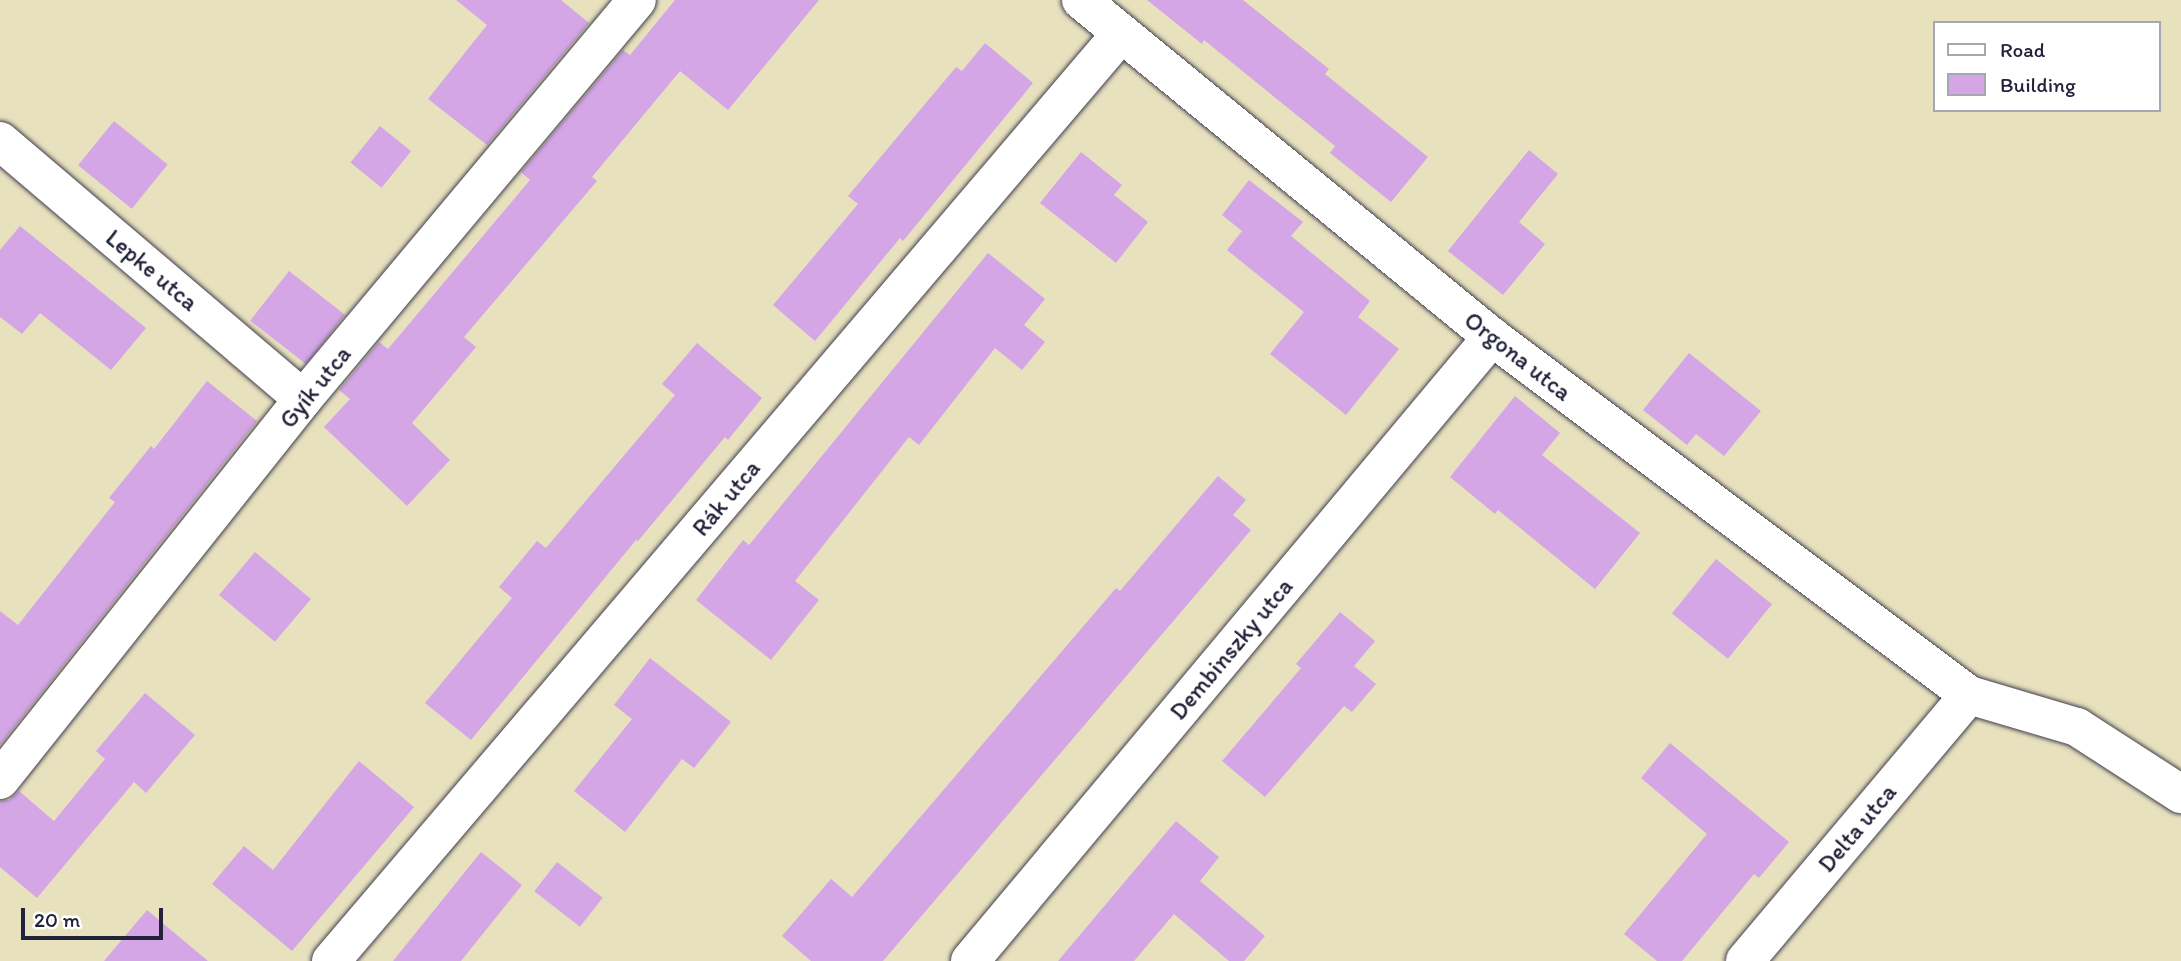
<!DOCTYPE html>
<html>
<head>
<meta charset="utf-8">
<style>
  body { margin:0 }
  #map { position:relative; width:2181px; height:961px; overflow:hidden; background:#e8e1be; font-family:Itim,sans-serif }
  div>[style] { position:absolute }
  .building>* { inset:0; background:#d4a6e5; transform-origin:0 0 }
  .roads { filter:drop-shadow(0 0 2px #403f4f) drop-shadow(0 0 2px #403f4f) }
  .minor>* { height:38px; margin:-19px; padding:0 19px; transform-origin:19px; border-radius:19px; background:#fff }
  span { translate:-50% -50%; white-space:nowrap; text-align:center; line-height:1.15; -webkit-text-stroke:6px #fff; paint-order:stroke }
  .street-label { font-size:24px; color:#22223b }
  .legend { position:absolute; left:1933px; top:21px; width:228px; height:91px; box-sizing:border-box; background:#fff; border:2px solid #a7a7b1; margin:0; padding:9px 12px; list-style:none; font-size:21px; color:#22223b }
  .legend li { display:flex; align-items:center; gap:14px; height:35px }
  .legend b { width:35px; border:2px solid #a7a7b1 }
  .scale { position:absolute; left:21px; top:908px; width:142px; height:32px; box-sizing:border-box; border:4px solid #22223b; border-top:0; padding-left:9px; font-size:21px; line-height:24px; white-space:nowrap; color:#22223b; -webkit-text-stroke:5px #fff; paint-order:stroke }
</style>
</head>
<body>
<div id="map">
  <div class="building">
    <div style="clip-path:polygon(456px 0,561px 0,589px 23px,487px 145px,428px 99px,487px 25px)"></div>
    <div style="clip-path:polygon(675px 0,819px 0,728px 110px,680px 71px,592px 177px,597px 181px,464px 337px,476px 347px,412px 423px,450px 460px,407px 506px,324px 427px,350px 399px,339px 390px,379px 342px,388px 349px,425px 305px,530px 180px,521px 172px,623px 50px,630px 55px)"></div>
    <div style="clip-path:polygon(1147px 0,1243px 0,1329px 69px,1325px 74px,1428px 157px,1391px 202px,1330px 153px,1335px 146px,1204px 40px,1202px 44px)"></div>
    <div style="clip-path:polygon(985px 43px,1033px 83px,903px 241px,900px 238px,815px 341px,773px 305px,858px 204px,848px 196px,956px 67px,962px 71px)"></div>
    <div style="left:114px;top:121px;width:69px;height:57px;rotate:39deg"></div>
    <div style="left:380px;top:126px;width:40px;height:47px;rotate:39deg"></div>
    <div style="clip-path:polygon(1529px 150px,1558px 174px,1519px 222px,1545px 244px,1503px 295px,1448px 251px)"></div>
    <div style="clip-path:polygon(1081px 152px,1122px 185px,1114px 195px,1148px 222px,1116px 263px,1040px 203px)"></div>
    <div style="clip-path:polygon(1249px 180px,1303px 222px,1291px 236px,1370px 301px,1358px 317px,1399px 349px,1346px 415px,1270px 354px,1304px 312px,1227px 250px,1242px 231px,1222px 215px)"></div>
    <div style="clip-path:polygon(20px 226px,146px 328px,111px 370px,40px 313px,22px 334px,0 317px,0 250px)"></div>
    <div style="clip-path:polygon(988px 253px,1045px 299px,1024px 325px,1045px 342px,1022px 370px,995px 348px,919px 445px,909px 437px,795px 581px,819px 600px,771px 660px,696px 600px,743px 540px,749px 545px)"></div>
    <div style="left:289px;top:271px;width:71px;height:63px;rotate:38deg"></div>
    <div style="clip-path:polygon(697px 343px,762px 398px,728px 440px,725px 437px,638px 541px,636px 540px,471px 740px,425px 703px,512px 598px,499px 587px,537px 541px,546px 548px,675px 395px,662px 384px)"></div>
    <div style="clip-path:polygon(1689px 353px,1761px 411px,1724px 456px,1696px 434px,1687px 445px,1643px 410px)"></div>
    <div style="clip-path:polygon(207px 381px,257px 421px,0 745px,0 611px,18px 625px,115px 502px,109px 498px,151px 446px,154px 449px)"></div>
    <div style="clip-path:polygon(1515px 396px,1560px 433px,1542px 455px,1640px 533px,1595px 589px,1498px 510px,1495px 514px,1450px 477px)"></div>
    <div style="clip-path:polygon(1218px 476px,1246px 500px,1233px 515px,1251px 530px,883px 961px,811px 961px,782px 936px,831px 879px,852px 897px,1116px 588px,1120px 591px)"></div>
    <div style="left:255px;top:552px;width:73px;height:56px;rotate:40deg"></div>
    <div style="left:1716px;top:559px;width:72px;height:70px;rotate:39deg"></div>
    <div style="clip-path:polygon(1340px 612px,1375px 641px,1354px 666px,1376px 684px,1352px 712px,1344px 706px,1265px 797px,1222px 761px,1301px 668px,1296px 664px)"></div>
    <div style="clip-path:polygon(650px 658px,731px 722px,694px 768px,682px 759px,625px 832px,574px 791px,632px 719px,614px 705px)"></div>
    <div style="clip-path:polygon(145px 693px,195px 735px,146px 793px,134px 782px,37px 898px,0 867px,0 801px,9px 800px,19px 791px,54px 821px,105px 759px,96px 751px)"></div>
    <div style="clip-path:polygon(1670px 743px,1789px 842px,1759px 878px,1754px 874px,1682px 961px,1657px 961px,1624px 934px,1707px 834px,1641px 778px)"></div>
    <div style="clip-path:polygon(359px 761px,414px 807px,292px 951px,212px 884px,244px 846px,273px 870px)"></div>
    <div style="clip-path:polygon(1176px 821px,1219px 857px,1200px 881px,1265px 936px,1244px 961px,1229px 961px,1174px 914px,1134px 961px,1058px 961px)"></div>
    <div style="clip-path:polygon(481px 852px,522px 885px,461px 961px,393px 961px)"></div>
    <div style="left:557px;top:862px;width:58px;height:37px;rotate:38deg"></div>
    <div style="clip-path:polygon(147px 910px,208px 961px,104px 961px)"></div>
  </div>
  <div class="roads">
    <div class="minor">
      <div style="left:1081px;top:0;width:531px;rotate:39.35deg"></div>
      <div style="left:1492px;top:337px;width:596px;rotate:36.89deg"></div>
      <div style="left:1969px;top:695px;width:113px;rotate:16.5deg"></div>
      <div style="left:2077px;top:727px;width:124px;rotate:32.8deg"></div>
      <div style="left:0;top:141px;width:398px;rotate:40.4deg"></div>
      <div style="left:0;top:780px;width:487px;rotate:-51.5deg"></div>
      <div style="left:303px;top:399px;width:520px;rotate:-50.07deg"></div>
      <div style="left:331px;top:961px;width:1217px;rotate:-49.57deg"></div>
      <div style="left:970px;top:961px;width:814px;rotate:-50.09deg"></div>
      <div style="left:1745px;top:961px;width:348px;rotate:-49.9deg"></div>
    </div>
  </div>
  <div class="street-label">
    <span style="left:152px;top:270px;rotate:40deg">Lepke utca</span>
    <span style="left:1518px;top:356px;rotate:38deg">Orgona utca</span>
    <span style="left:315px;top:387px;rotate:-51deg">Gyík utca</span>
    <span style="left:726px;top:498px;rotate:-50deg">Rák utca</span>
    <span style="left:1231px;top:649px;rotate:-50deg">Dembinszky utca</span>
    <span style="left:1857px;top:828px;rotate:-50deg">Delta utca</span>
  </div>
  <ul class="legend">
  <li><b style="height:9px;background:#fff"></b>Road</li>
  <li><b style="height:19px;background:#d4a6e5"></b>Building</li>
  </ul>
  <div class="scale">20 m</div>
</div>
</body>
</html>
